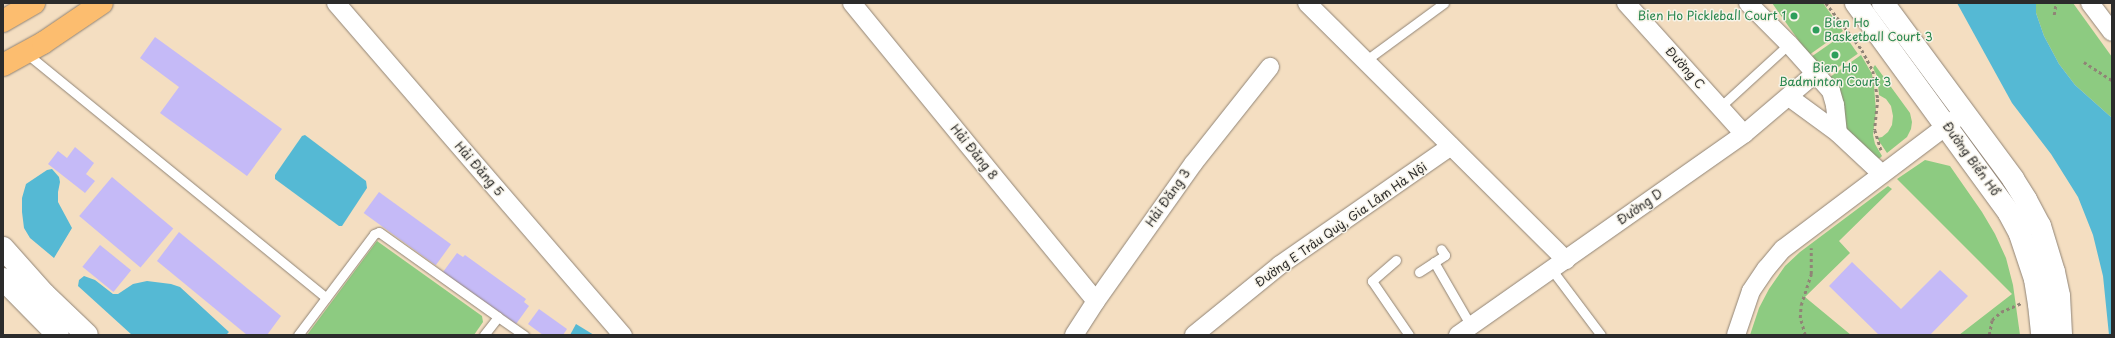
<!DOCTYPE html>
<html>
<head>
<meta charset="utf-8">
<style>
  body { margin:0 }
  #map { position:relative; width:2115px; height:338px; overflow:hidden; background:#f4dec1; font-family:"Playpen Sans",sans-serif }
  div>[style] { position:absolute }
  .green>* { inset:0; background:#8dcb81; transform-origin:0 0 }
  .water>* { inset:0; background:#55b9d4 }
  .building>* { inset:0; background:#c5baf7; transform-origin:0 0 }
  .path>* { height:2.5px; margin-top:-1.25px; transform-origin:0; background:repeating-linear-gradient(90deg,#908476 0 3px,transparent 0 6px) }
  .roads { filter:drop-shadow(0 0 1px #908476) drop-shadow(0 0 1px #908476) }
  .service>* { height:9px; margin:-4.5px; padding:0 4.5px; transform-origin:4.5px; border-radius:4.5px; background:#fff }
  .minor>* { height:18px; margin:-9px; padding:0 9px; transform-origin:9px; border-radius:9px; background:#fff }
  .tertiary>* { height:22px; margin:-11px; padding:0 11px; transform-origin:11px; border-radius:11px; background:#fff }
  .primary>* { height:22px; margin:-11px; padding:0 11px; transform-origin:11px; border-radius:11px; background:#fcbd6f }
  .dots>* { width:11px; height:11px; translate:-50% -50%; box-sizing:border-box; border:2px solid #f7f3e8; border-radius:50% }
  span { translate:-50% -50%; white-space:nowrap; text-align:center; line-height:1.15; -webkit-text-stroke:3px #f7f3e8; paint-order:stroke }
  .leisure-label { font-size:12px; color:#27864d }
  .right { translate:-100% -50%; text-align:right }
  .left { translate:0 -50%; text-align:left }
  .street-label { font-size:12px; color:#2b2b2b }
  .frame { position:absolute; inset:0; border:4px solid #2b2b2b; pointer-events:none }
</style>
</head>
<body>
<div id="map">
  <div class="green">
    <div style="clip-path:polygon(1772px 3px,1823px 3px,1843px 31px,1809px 55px)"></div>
    <div style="clip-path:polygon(2036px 3px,2073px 3px,2112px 57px,2112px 118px,2075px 85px,2059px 64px,2044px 36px,2036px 13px)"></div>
    <div style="left:1844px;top:34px;width:24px;height:39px;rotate:55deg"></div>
    <div style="clip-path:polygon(1861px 55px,1872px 74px,1874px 86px,1876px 111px,1873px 135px,1875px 144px,1882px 156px,1880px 158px,1877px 159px,1841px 125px,1836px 85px,1830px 77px)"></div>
    <div style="clip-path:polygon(1875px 65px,1910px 113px,1912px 122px,1911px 129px,1907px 137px,1887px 153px,1877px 138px,1882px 137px,1888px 132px,1892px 125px,1893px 116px,1891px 106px,1886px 99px,1879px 95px,1877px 76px,1873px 68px)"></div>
    <div style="clip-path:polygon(1925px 160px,1950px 166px,1982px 212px,1995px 234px,2006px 258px,2013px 285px,2020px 335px,1959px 335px,2012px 294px,1897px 179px)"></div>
    <div style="clip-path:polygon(1888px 186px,1892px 189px,1839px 241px,1850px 253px,1805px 297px,1851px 335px,1750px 335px,1759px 308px,1769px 289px,1785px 266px,1800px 252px)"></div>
    <div style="clip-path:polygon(377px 241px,482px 316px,483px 322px,474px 335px,307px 335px)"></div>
  </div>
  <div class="water">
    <div style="clip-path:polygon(1957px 3px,2036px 3px,2036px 13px,2044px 36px,2059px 64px,2075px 85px,2112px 118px,2112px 335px,2109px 335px,2103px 276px,2093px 235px,2078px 197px,2051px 154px,2012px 103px)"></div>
    <div style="clip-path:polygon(305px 135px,366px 181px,367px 188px,342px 226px,339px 226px,275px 179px,275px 175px,302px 136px)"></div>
    <div style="clip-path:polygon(52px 169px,59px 177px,60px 182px,58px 192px,58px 202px,72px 228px,54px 258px,30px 238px,24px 228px,22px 212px,22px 198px,26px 184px,47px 170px)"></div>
    <div style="clip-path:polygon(84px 276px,95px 280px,113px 294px,118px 294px,133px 284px,147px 281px,171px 284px,180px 287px,229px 332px,226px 335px,132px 335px,78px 286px,79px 280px)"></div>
    <div style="clip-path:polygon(576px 324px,594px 335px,570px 335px)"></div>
  </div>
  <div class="building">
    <div style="clip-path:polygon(155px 37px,282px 129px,247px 176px,160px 113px,179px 87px,140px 58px)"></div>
    <div style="clip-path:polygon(75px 147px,94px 163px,86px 174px,95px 181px,85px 193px,48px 164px,58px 151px,67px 158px)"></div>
    <div style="left:112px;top:177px;width:80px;height:51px;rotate:40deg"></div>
    <div style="left:379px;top:192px;width:89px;height:26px;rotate:36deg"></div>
    <div style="clip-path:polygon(179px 232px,281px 316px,267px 335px,247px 335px,157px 261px)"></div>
    <div style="left:100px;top:245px;width:40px;height:28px;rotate:39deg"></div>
    <div style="clip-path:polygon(457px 253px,463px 257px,465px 255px,526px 299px,524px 302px,529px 306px,516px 324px,443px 272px)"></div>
    <div style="clip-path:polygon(1852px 262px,1901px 309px,1940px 270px,1968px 296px,1930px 335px,1879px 335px,1829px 286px)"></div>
    <div style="clip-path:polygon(539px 309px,567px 329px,563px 335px,543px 335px,528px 324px)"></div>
  </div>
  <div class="path">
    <div style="left:1826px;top:3px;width:59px;rotate:52.5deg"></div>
    <div style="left:1862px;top:50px;width:24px;rotate:62deg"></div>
    <div style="left:1873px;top:71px;width:28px;rotate:80deg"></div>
    <div style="left:1878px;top:99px;width:31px;rotate:96deg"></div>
    <div style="left:1875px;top:130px;width:21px;rotate:73deg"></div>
    <div style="left:2054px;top:15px;width:12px;rotate:-81deg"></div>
    <div style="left:2084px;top:62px;width:33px;rotate:33deg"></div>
    <div style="left:1805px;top:335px;width:18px;rotate:-106deg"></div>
    <div style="left:1800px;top:318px;width:13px;rotate:-86deg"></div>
    <div style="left:1801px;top:305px;width:33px;rotate:-72deg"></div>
    <div style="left:1811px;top:274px;width:26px;rotate:-90deg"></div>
    <div style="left:1989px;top:335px;width:15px;rotate:-79deg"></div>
    <div style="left:1992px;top:320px;width:12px;rotate:-42deg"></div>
    <div style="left:2001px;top:312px;width:22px;rotate:-24deg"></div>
  </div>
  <div class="roads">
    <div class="service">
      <div style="left:26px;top:53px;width:387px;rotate:39.2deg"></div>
      <div style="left:1365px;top:61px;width:98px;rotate:-36.3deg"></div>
      <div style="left:1720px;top:107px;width:93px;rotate:-42.4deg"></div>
      <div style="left:1396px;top:260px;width:32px;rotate:139deg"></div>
      <div style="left:1372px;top:281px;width:65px;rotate:55.6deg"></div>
      <div style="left:1434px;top:262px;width:74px;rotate:60deg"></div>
      <div style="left:1552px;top:270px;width:81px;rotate:53deg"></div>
      <div style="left:1419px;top:272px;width:31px;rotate:-33deg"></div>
      <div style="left:1445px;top:255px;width:7px;rotate:-124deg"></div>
      <div style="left:498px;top:317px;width:32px;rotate:35deg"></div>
      <div style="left:298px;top:335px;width:126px;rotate:-53deg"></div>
      <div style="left:374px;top:234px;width:5px;rotate:-22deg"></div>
      <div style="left:379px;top:232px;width:146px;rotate:35.5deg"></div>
      <div style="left:498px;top:317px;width:23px;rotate:128deg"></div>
    </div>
    <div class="minor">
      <div style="left:336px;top:3px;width:439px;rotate:49.2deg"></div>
      <div style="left:852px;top:3px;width:385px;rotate:50.7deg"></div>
      <div style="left:1307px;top:3px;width:365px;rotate:44.8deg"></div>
      <div style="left:1626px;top:3px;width:176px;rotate:48deg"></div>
      <div style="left:1748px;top:3px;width:58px;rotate:45deg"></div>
      <div style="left:1789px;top:44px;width:63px;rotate:48.2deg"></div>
      <div style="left:1831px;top:91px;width:15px;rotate:74deg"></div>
      <div style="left:1835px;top:105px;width:28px;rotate:84deg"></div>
      <div style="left:2090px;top:3px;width:36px;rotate:53deg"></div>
      <div style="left:1789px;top:97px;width:61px;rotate:36.3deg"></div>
      <div style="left:1838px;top:133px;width:60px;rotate:43deg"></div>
      <div style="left:1074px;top:335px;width:40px;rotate:-57.1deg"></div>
      <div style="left:1096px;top:301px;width:168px;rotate:-54.7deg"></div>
      <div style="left:1193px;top:164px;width:124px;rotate:-51.6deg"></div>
      <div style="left:1194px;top:335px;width:111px;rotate:-39.1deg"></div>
      <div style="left:1280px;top:265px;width:208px;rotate:-34.8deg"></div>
      <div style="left:1458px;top:335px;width:350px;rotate:-35.1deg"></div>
      <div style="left:1744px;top:134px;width:94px;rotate:-40.3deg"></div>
      <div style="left:1736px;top:335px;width:46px;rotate:-71.2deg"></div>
      <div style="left:1751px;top:291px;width:27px;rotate:-56deg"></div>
      <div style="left:1766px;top:269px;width:26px;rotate:-50deg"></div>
      <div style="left:1783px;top:249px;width:218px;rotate:-37deg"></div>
    </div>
    <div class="tertiary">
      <div style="left:1856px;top:3px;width:260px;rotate:53.9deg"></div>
      <div style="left:2009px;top:213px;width:24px;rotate:62deg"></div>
      <div style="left:2020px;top:234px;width:47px;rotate:71.6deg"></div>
      <div style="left:2035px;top:279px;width:25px;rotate:81deg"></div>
      <div style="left:2039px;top:304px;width:31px;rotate:84deg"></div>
      <div style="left:1883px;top:3px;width:219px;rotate:53.5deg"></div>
      <div style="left:2013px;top:179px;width:25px;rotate:58deg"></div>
      <div style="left:2026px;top:200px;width:30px;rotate:62deg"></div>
      <div style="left:2040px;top:226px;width:48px;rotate:73.1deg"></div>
      <div style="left:2054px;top:272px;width:25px;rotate:78deg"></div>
      <div style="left:2059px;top:296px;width:39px;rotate:87deg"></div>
      <div style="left:3px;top:248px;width:62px;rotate:48.3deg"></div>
      <div style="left:44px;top:294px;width:59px;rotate:43.6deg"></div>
      <div style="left:3px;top:279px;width:78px;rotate:45.5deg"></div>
    </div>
    <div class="primary">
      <div style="left:3px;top:21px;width:36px;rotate:-30deg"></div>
      <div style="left:3px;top:65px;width:46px;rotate:-28.8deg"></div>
      <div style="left:43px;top:43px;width:71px;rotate:-34.1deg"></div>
    </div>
  </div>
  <div class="dots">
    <div style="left:1794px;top:16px;background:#2e9e5b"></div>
    <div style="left:1816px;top:30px;background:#2e9e5b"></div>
    <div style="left:1835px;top:55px;background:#2e9e5b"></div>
  </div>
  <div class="leisure-label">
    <span class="right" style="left:1786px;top:16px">Bien Ho Pickleball Court 1</span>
    <span class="left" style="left:1824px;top:30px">Bien Ho<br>Basketball Court 3</span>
    <span style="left:1835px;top:75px">Bien Ho<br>Badminton Court 3</span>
  </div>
  <div class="street-label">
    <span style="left:1685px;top:68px;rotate:48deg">Đường C</span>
    <span style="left:974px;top:152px;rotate:51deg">Hải Đăng 8</span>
    <span style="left:1971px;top:159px;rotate:54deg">Đường Biển Hồ</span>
    <span style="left:479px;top:169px;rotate:49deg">Hải Đăng 5</span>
    <span style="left:1168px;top:198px;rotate:-55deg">Hải Đăng 3</span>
    <span style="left:1640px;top:207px;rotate:-35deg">Đường D</span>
    <span style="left:1341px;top:225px;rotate:-35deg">Đường E Trâu Quỳ, Gia Lâm Hà Nội</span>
  </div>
  <div class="frame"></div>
</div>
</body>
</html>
